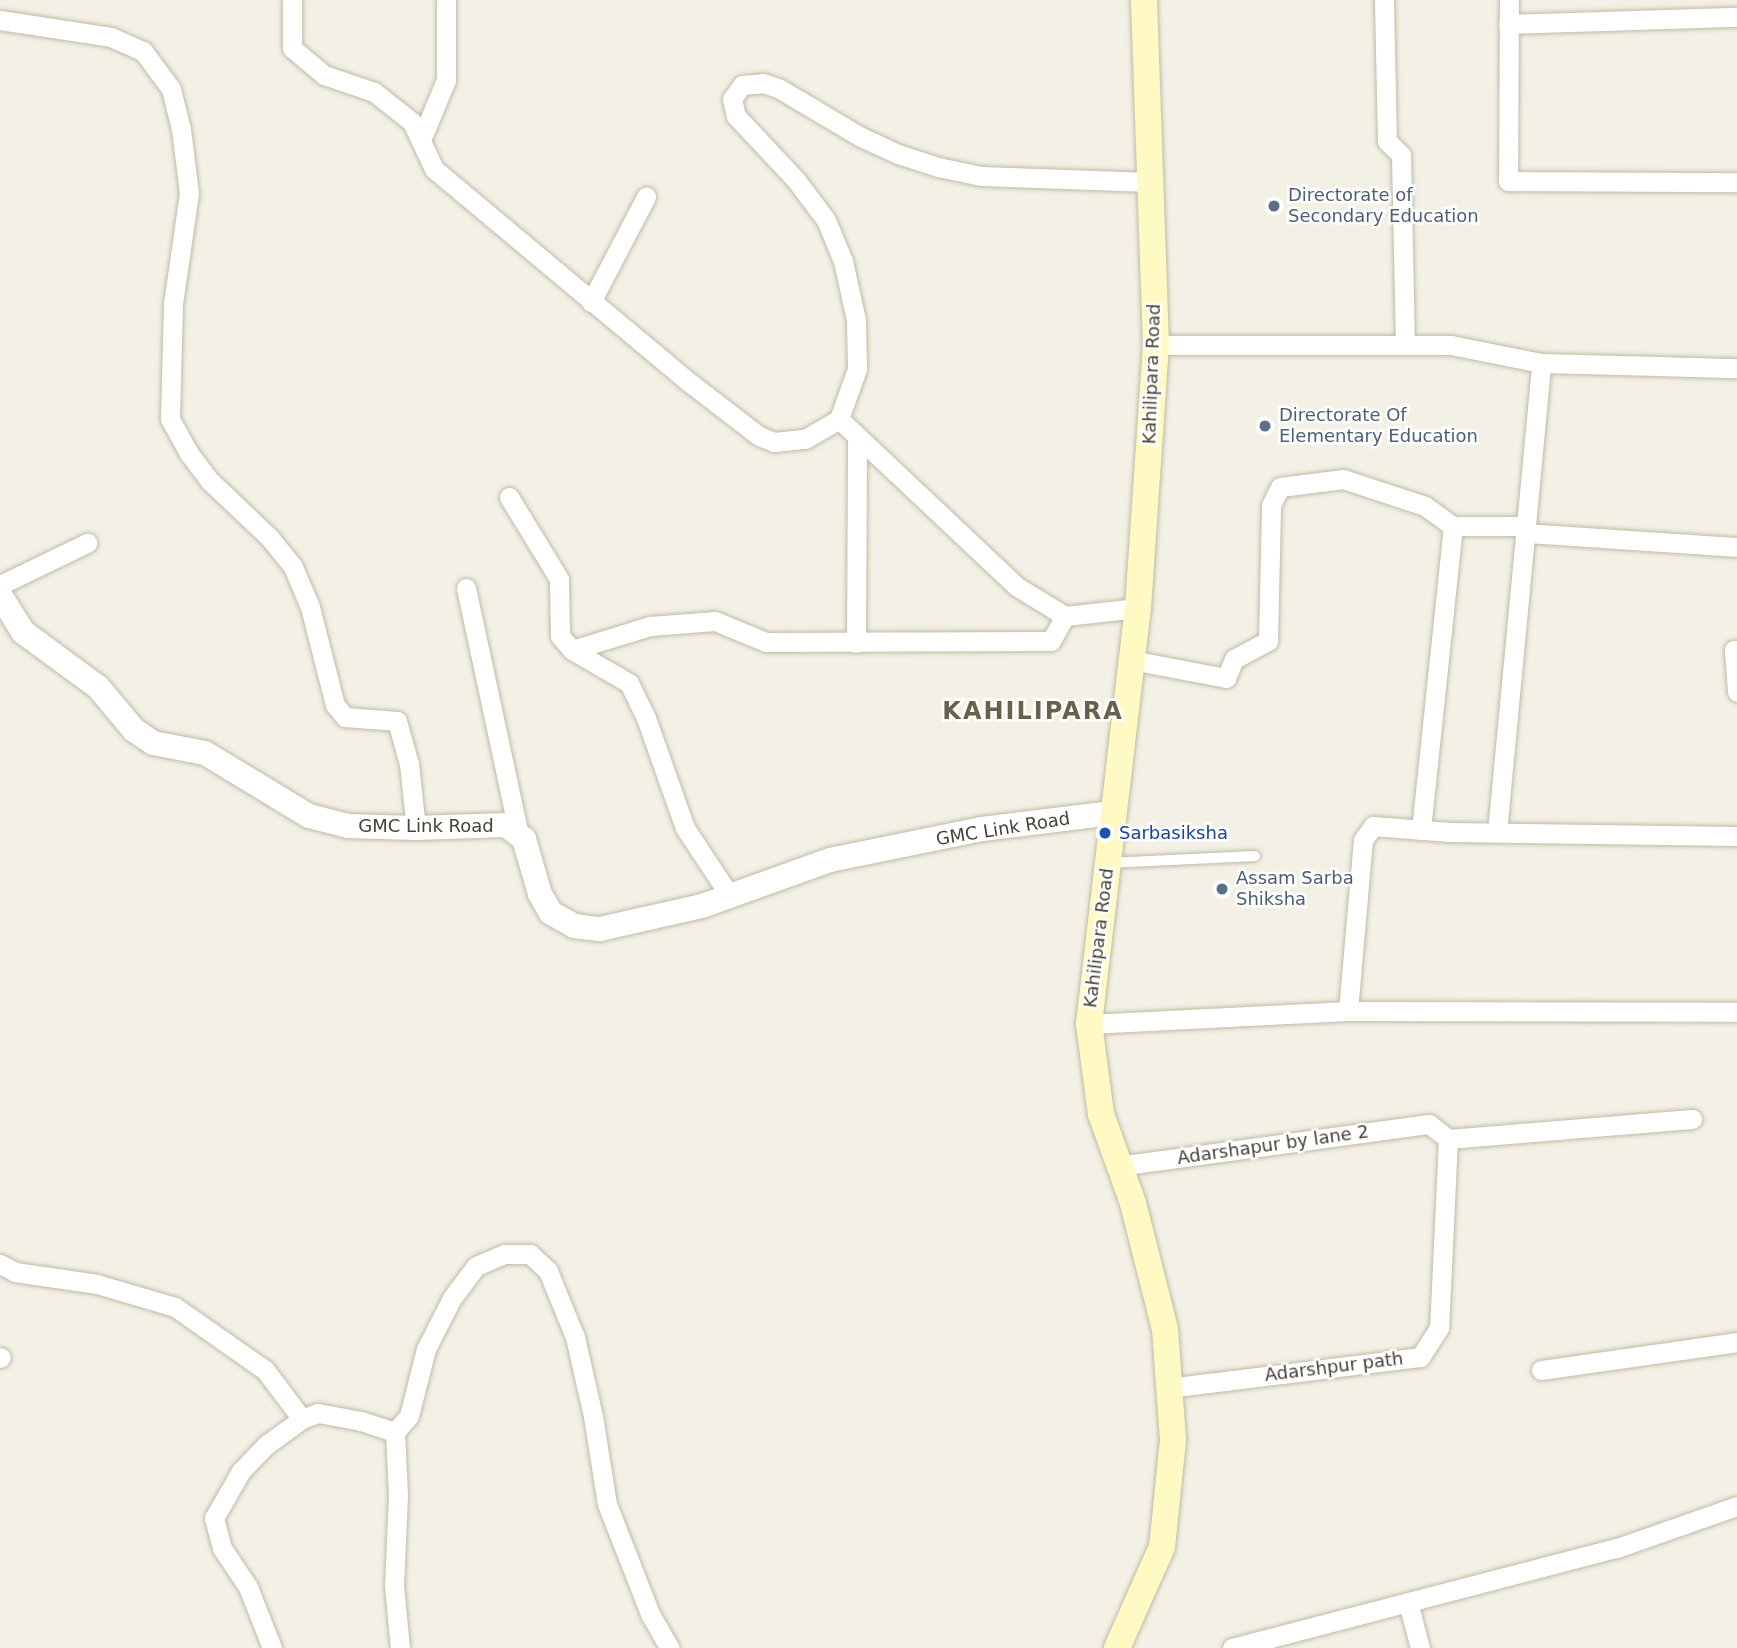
<!DOCTYPE html>
<html>
<head>
<meta charset="utf-8">
<style>
  body { margin:0 }
  #map { position:relative; width:1737px; height:1648px; overflow:hidden; background:#f3f1e5; font-family:"DejaVu Sans",sans-serif }
  div>[style] { position:absolute }
  .roads { filter:drop-shadow(0 0 2px #bfbba7) drop-shadow(0 0 2px #bfbba7) }
  .service>* { height:10px; margin:-5px; padding:0 5px; transform-origin:5px; border-radius:5px; background:#fff }
  .minor>* { height:19px; margin:-9.5px; padding:0 9.5px; transform-origin:9.5px; border-radius:9.5px; background:#fff }
  .tertiary>* { height:24px; margin:-12px; padding:0 12px; transform-origin:12px; border-radius:12px; background:#fff }
  .secondary>* { height:26px; margin:-13px; padding:0 13px; transform-origin:13px; border-radius:13px; background:#fffac3 }
  .dots>* { width:19px; height:19px; translate:-50% -50%; box-sizing:border-box; border:4px solid #fff; border-radius:50% }
  span { translate:-50% -50%; white-space:nowrap; text-align:center; line-height:1.15; -webkit-text-stroke:5px #fff; paint-order:stroke }
  .service-label { font-size:18px; color:#4e5e75 }
  .left { translate:0 -50%; text-align:left }
  .street-label { font-size:18px; color:#464234 }
  .transit-label { font-size:18px; color:#164399 }
  .district-label { font-size:24px; color:#69624b; font-weight:700; letter-spacing:2px }
</style>
</head>
<body>
<div id="map">
  <div class="roads">
    <div class="service">
      <div style="left:1108px;top:863px;width:147px;rotate:-2.7deg"></div>
    </div>
    <div class="minor">
      <div style="left:292px;top:0;width:48px;rotate:90deg"></div>
      <div style="left:292px;top:48px;width:42px;rotate:40.2deg"></div>
      <div style="left:324px;top:75px;width:53px;rotate:18.8deg"></div>
      <div style="left:374px;top:92px;width:48px;rotate:38.3deg"></div>
      <div style="left:412px;top:122px;width:52px;rotate:64.9deg"></div>
      <div style="left:434px;top:169px;width:327px;rotate:39.9deg"></div>
      <div style="left:685px;top:379px;width:93px;rotate:37.6deg"></div>
      <div style="left:759px;top:436px;width:16px;rotate:22deg"></div>
      <div style="left:774px;top:442px;width:31px;rotate:-6deg"></div>
      <div style="left:805px;top:439px;width:39px;rotate:-30deg"></div>
      <div style="left:839px;top:419px;width:53px;rotate:-70.2deg"></div>
      <div style="left:857px;top:369px;width:49px;rotate:-91.2deg"></div>
      <div style="left:856px;top:320px;width:60px;rotate:-102.4deg"></div>
      <div style="left:843px;top:261px;width:44px;rotate:-112.5deg"></div>
      <div style="left:826px;top:220px;width:50px;rotate:-126.9deg"></div>
      <div style="left:796px;top:180px;width:88px;rotate:-133.2deg"></div>
      <div style="left:736px;top:116px;width:17px;rotate:-103deg"></div>
      <div style="left:732px;top:99px;width:17px;rotate:-54deg"></div>
      <div style="left:742px;top:85px;width:21px;rotate:-5deg"></div>
      <div style="left:763px;top:83px;width:18px;rotate:19deg"></div>
      <div style="left:780px;top:89px;width:94px;rotate:30.7deg"></div>
      <div style="left:861px;top:137px;width:41px;rotate:24.7deg"></div>
      <div style="left:898px;top:154px;width:42px;rotate:18deg"></div>
      <div style="left:938px;top:167px;width:44px;rotate:11.8deg"></div>
      <div style="left:981px;top:176px;width:169px;rotate:2deg"></div>
      <div style="left:1384px;top:0;width:141px;rotate:88.8deg"></div>
      <div style="left:1387px;top:141px;width:20px;rotate:45deg"></div>
      <div style="left:1401px;top:155px;width:190px;rotate:88.8deg"></div>
      <div style="left:1509px;top:0;width:181px;rotate:90.3deg"></div>
      <div style="left:1508px;top:181px;width:229px;rotate:0.3deg"></div>
      <div style="left:0;top:20px;width:112px;rotate:8.7deg"></div>
      <div style="left:111px;top:37px;width:35px;rotate:24deg"></div>
      <div style="left:143px;top:51px;width:47px;rotate:53.6deg"></div>
      <div style="left:171px;top:89px;width:41px;rotate:76deg"></div>
      <div style="left:181px;top:129px;width:64px;rotate:82.9deg"></div>
      <div style="left:189px;top:193px;width:112px;rotate:98.2deg"></div>
      <div style="left:173px;top:304px;width:115px;rotate:91.5deg"></div>
      <div style="left:170px;top:419px;width:38px;rotate:61deg"></div>
      <div style="left:188px;top:452px;width:38px;rotate:53deg"></div>
      <div style="left:211px;top:482px;width:80px;rotate:43.5deg"></div>
      <div style="left:269px;top:537px;width:38px;rotate:51deg"></div>
      <div style="left:293px;top:567px;width:43px;rotate:67deg"></div>
      <div style="left:310px;top:607px;width:101px;rotate:75.7deg"></div>
      <div style="left:335px;top:705px;width:16px;rotate:50deg"></div>
      <div style="left:345px;top:717px;width:52px;rotate:4.4deg"></div>
      <div style="left:397px;top:721px;width:45px;rotate:74.4deg"></div>
      <div style="left:409px;top:764px;width:64px;rotate:83.8deg"></div>
      <div style="left:1508px;top:24px;width:229px;rotate:-1.8deg"></div>
      <div style="left:421px;top:140px;width:65px;rotate:-67.4deg"></div>
      <div style="left:446px;top:80px;width:80px;rotate:-90deg"></div>
      <div style="left:591px;top:302px;width:119px;rotate:-62.4deg"></div>
      <div style="left:1156px;top:345px;width:295px"></div>
      <div style="left:1451px;top:345px;width:92px;rotate:11.3deg"></div>
      <div style="left:1541px;top:363px;width:196px;rotate:1.5deg"></div>
      <div style="left:839px;top:419px;width:243px;rotate:43.3deg"></div>
      <div style="left:1016px;top:586px;width:57px;rotate:31.5deg"></div>
      <div style="left:1065px;top:616px;width:73px;rotate:-6.3deg"></div>
      <div style="left:509px;top:497px;width:96px;rotate:58.6deg"></div>
      <div style="left:559px;top:579px;width:57px;rotate:89deg"></div>
      <div style="left:560px;top:636px;width:18px;rotate:49deg"></div>
      <div style="left:572px;top:650px;width:66px;rotate:30.1deg"></div>
      <div style="left:629px;top:683px;width:39px;rotate:64deg"></div>
      <div style="left:646px;top:718px;width:117px;rotate:70.5deg"></div>
      <div style="left:685px;top:828px;width:82px;rotate:56.5deg"></div>
      <div style="left:1526px;top:533px;width:211px;rotate:3.8deg"></div>
      <div style="left:0;top:585px;width:97px;rotate:-25.8deg"></div>
      <div style="left:466px;top:588px;width:253px;rotate:77.9deg"></div>
      <div style="left:856px;top:643px;width:206px;rotate:-89.7deg"></div>
      <div style="left:572px;top:650px;width:82px;rotate:-17.1deg"></div>
      <div style="left:650px;top:626px;width:65px;rotate:-4.4deg"></div>
      <div style="left:715px;top:621px;width:55px;rotate:22.4deg"></div>
      <div style="left:766px;top:642px;width:285px;rotate:-0.2deg"></div>
      <div style="left:1051px;top:641px;width:29px;rotate:-61deg"></div>
      <div style="left:1737px;top:650px;width:3px;rotate:180deg"></div>
      <div style="left:1734px;top:650px;width:42px;rotate:85.9deg"></div>
      <div style="left:1131px;top:660px;width:97px;rotate:10.7deg"></div>
      <div style="left:1226px;top:678px;width:21px;rotate:-67deg"></div>
      <div style="left:1234px;top:659px;width:38px;rotate:-28deg"></div>
      <div style="left:1268px;top:641px;width:136px;rotate:-88.7deg"></div>
      <div style="left:1271px;top:505px;width:20px;rotate:-63deg"></div>
      <div style="left:1280px;top:487px;width:64px;rotate:-7.2deg"></div>
      <div style="left:1343px;top:479px;width:86px;rotate:18.2deg"></div>
      <div style="left:1425px;top:506px;width:34px;rotate:36deg"></div>
      <div style="left:1453px;top:526px;width:73px"></div>
      <div style="left:1421px;top:830px;width:306px;rotate:-84deg"></div>
      <div style="left:1497px;top:832px;width:471px;rotate:-84.6deg"></div>
      <div style="left:1348px;top:1011px;width:172px;rotate:-85deg"></div>
      <div style="left:1363px;top:840px;width:17px;rotate:-54deg"></div>
      <div style="left:1373px;top:826px;width:77px;rotate:4.5deg"></div>
      <div style="left:1450px;top:832px;width:287px;rotate:0.8deg"></div>
      <div style="left:1089px;top:1024px;width:259px;rotate:-2.9deg"></div>
      <div style="left:1348px;top:1011px;width:389px;rotate:0.1deg"></div>
      <div style="left:1448px;top:1139px;width:245px;rotate:-4.7deg"></div>
      <div style="left:1118px;top:1166px;width:314px;rotate:-7.7deg"></div>
      <div style="left:1429px;top:1124px;width:24px;rotate:38deg"></div>
      <div style="left:1448px;top:1139px;width:189px;rotate:92.7deg"></div>
      <div style="left:1439px;top:1328px;width:35px;rotate:123deg"></div>
      <div style="left:1420px;top:1357px;width:253px;rotate:173deg"></div>
      <div style="left:0;top:1264px;width:17px;rotate:28deg"></div>
      <div style="left:15px;top:1272px;width:83px;rotate:8.3deg"></div>
      <div style="left:97px;top:1284px;width:81px;rotate:16.4deg"></div>
      <div style="left:175px;top:1307px;width:110px;rotate:35deg"></div>
      <div style="left:265px;top:1370px;width:61px;rotate:52.9deg"></div>
      <div style="left:0;top:1358px;width:1px;rotate:-45deg"></div>
      <div style="left:1541px;top:1370px;width:198px;rotate:-8.1deg"></div>
      <div style="left:395px;top:1432px;width:63px;rotate:87.3deg"></div>
      <div style="left:398px;top:1495px;width:90px;rotate:92.5deg"></div>
      <div style="left:394px;top:1585px;width:63px;rotate:84.6deg"></div>
      <div style="left:1408px;top:1602px;width:48px;rotate:75.4deg"></div>
      <div style="left:272px;top:1648px;width:66px;rotate:-111.5deg"></div>
      <div style="left:248px;top:1587px;width:47px;rotate:-123.7deg"></div>
      <div style="left:222px;top:1548px;width:31px;rotate:-105deg"></div>
      <div style="left:214px;top:1518px;width:54px;rotate:-60.1deg"></div>
      <div style="left:241px;top:1471px;width:36px;rotate:-46deg"></div>
      <div style="left:266px;top:1445px;width:44px;rotate:-35.8deg"></div>
      <div style="left:302px;top:1419px;width:17px;rotate:-21deg"></div>
      <div style="left:318px;top:1413px;width:44px;rotate:10.5deg"></div>
      <div style="left:361px;top:1421px;width:36px;rotate:18deg"></div>
      <div style="left:395px;top:1432px;width:21px;rotate:-49deg"></div>
      <div style="left:409px;top:1416px;width:69px;rotate:-75.8deg"></div>
      <div style="left:426px;top:1349px;width:57px;rotate:-63deg"></div>
      <div style="left:452px;top:1298px;width:40px;rotate:-53deg"></div>
      <div style="left:476px;top:1266px;width:30px;rotate:-23deg"></div>
      <div style="left:504px;top:1254px;width:26px"></div>
      <div style="left:530px;top:1254px;width:25px;rotate:43deg"></div>
      <div style="left:548px;top:1271px;width:71px;rotate:67.8deg"></div>
      <div style="left:575px;top:1337px;width:81px;rotate:77.2deg"></div>
      <div style="left:593px;top:1416px;width:89px;rotate:81deg"></div>
      <div style="left:607px;top:1504px;width:118px;rotate:68.6deg"></div>
      <div style="left:650px;top:1614px;width:39px;rotate:60deg"></div>
      <div style="left:1232px;top:1648px;width:398px;rotate:-14.6deg"></div>
      <div style="left:1617px;top:1548px;width:127px;rotate:-19.3deg"></div>
    </div>
    <div class="tertiary">
      <div style="left:0;top:595px;width:44px;rotate:58.1deg"></div>
      <div style="left:23px;top:632px;width:93px;rotate:36.3deg"></div>
      <div style="left:98px;top:687px;width:56px;rotate:50.1deg"></div>
      <div style="left:134px;top:730px;width:23px;rotate:34deg"></div>
      <div style="left:153px;top:743px;width:53px;rotate:10.9deg"></div>
      <div style="left:205px;top:753px;width:122px;rotate:31.2deg"></div>
      <div style="left:309px;top:816px;width:40px;rotate:14.4deg"></div>
      <div style="left:348px;top:826px;width:68px;rotate:1.7deg"></div>
      <div style="left:416px;top:828px;width:90px;rotate:-1.9deg"></div>
      <div style="left:506px;top:825px;width:23px;rotate:38deg"></div>
      <div style="left:524px;top:839px;width:57px;rotate:73.8deg"></div>
      <div style="left:540px;top:894px;width:22px;rotate:60deg"></div>
      <div style="left:551px;top:913px;width:26px;rotate:29deg"></div>
      <div style="left:574px;top:926px;width:26px;rotate:7deg"></div>
      <div style="left:600px;top:929px;width:105px;rotate:-12.7deg"></div>
      <div style="left:702px;top:906px;width:136px;rotate:-19.8deg"></div>
      <div style="left:830px;top:860px;width:155px;rotate:-11.5deg"></div>
      <div style="left:982px;top:829px;width:131px;rotate:-7deg"></div>
    </div>
    <div class="secondary">
      <div style="left:1117px;top:1648px;width:111px;rotate:-66deg"></div>
      <div style="left:1162px;top:1547px;width:108px;rotate:-84.1deg"></div>
      <div style="left:1173px;top:1440px;width:111px;rotate:-94.1deg"></div>
      <div style="left:1165px;top:1329px;width:130px;rotate:-104.3deg"></div>
      <div style="left:1133px;top:1203px;width:95px;rotate:-109.8deg"></div>
      <div style="left:1101px;top:1114px;width:91px;rotate:-97.6deg"></div>
      <div style="left:1089px;top:1024px;width:419px;rotate:-83.3deg"></div>
      <div style="left:1138px;top:608px;width:264px;rotate:-86.1deg"></div>
      <div style="left:1156px;top:345px;width:345px;rotate:-92deg"></div>
    </div>
  </div>
  <div class="dots">
    <div style="left:1274px;top:206px;background:#5c6f8a"></div>
    <div style="left:1265px;top:426px;background:#5c6f8a"></div>
    <div style="left:1105px;top:833px;background:#1a4fb4"></div>
    <div style="left:1222px;top:889px;background:#5c6f8a"></div>
  </div>
  <div class="service-label">
    <span class="left" style="left:1288px;top:206px">Directorate of<br>Secondary Education</span>
    <span class="left" style="left:1279px;top:426px">Directorate Of<br>Elementary Education</span>
    <span class="left" style="left:1236px;top:889px">Assam Sarba<br>Shiksha</span>
  </div>
  <div class="street-label">
    <span style="left:1152px;top:374px;rotate:-88deg">Kahilipara Road</span>
    <span style="left:426px;top:826px">GMC Link Road</span>
    <span style="left:1003px;top:829px;rotate:-9deg">GMC Link Road</span>
    <span style="left:1099px;top:938px;rotate:-83deg">Kahilipara Road</span>
    <span style="left:1273px;top:1145px;rotate:-8deg">Adarshapur by lane 2</span>
    <span style="left:1334px;top:1367px;rotate:-7deg">Adarshpur path</span>
  </div>
  <div class="transit-label">
    <span class="left" style="left:1119px;top:833px">Sarbasiksha</span>
  </div>
  <div class="district-label">
    <span style="left:1033px;top:712px">KAHILIPARA</span>
  </div>
</div>
</body>
</html>
